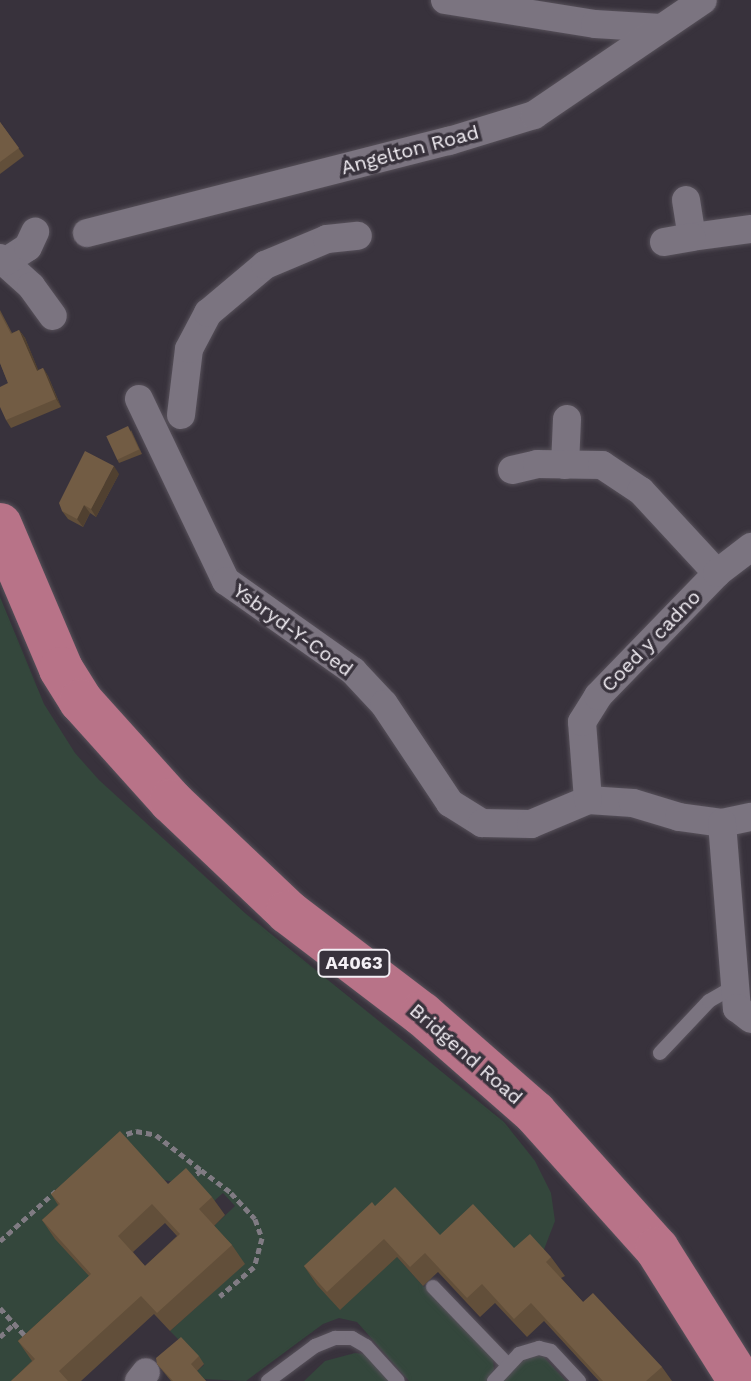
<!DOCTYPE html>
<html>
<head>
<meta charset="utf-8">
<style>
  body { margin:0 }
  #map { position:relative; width:751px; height:1381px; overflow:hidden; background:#38323c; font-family:"Work Sans",sans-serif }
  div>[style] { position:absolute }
  .green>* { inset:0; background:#34473c }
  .path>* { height:5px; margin-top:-2.5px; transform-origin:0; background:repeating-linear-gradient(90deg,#807b83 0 6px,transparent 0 10px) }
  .roads { filter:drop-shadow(0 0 2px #57515a) drop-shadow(0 0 2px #57515a) }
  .lane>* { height:14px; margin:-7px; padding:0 7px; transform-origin:7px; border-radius:7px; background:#7b7480 }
  .street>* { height:28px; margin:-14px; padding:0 14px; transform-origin:14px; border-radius:14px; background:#7b7480 }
  .primary>* { height:44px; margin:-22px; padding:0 22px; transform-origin:22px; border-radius:22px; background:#b87388 }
  .wall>* { inset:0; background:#624f3a }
  .shaded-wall>* { inset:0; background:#504030 }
  .building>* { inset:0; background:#725c44; transform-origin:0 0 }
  span { translate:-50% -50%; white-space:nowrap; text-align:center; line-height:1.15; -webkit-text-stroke:7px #38323c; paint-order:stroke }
  .shield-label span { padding:2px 6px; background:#38323c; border:2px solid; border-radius:6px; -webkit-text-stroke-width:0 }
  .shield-label { font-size:18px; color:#f3eff5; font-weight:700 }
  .street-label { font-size:20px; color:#f3eff5 }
</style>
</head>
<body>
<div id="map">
  <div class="green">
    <div style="clip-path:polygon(0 597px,44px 704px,75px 753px,99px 780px,245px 913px,504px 1122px,535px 1161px,551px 1193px,555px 1221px,543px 1252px,453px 1253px,408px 1206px,397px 1257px,424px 1287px,427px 1285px,493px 1358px,494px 1370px,487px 1381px,409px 1381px,357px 1322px,339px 1318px,323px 1324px,246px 1381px,202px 1379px,196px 1372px,204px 1365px,170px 1331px,244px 1264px,212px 1228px,235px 1206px,223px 1193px,213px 1202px,199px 1187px,159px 1179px,104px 1293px,31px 1359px,48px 1378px,44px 1381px,0 1381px)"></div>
    <div style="clip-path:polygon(355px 1353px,365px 1354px,389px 1381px,304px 1381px,325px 1361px)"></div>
    <div style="clip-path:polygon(535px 1355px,544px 1357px,566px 1381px,501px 1381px,522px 1359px)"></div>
  </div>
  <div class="path">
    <div style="left:117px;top:1137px;width:20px;rotate:-18deg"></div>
    <div style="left:136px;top:1131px;width:20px;rotate:11deg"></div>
    <div style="left:156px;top:1135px;width:57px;rotate:37.9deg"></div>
    <div style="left:201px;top:1170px;width:16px;rotate:137deg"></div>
    <div style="left:201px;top:1170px;width:38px;rotate:37deg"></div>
    <div style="left:231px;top:1193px;width:35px;rotate:47deg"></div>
    <div style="left:255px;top:1219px;width:20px;rotate:70deg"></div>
    <div style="left:262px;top:1238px;width:30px;rotate:105deg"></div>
    <div style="left:254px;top:1267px;width:45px;rotate:139.5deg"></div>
    <div style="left:0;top:1241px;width:75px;rotate:-41.8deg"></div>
    <div style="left:0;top:1308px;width:42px;rotate:47.9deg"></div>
    <div style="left:0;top:1337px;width:19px;rotate:-43deg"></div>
  </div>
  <div class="roads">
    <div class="lane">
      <div style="left:660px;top:1053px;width:71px;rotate:-46.7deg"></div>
      <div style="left:709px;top:1001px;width:30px;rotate:-30deg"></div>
      <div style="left:433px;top:1287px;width:108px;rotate:46.1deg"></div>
      <div style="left:268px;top:1381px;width:59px;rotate:-36.7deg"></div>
      <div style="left:315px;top:1346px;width:22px;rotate:-22deg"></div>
      <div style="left:335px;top:1338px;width:17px"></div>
      <div style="left:352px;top:1338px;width:16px;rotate:30deg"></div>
      <div style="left:366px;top:1346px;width:47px;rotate:47.6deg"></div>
      <div style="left:494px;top:1381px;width:37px;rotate:-47deg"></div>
      <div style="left:519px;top:1354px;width:21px;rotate:-17deg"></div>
      <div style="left:539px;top:1348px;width:12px;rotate:14deg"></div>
      <div style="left:551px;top:1351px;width:41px;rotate:47deg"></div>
    </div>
    <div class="street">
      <div style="left:445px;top:0;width:152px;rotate:9.1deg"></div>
      <div style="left:595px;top:24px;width:66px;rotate:3.5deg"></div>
      <div style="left:686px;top:200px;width:37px;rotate:81deg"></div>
      <div style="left:692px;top:237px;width:60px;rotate:-7.7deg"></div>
      <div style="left:87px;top:233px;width:374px;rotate:-14.3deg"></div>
      <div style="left:449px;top:141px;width:89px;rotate:-17deg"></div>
      <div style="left:534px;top:115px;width:204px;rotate:-34.2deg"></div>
      <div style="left:664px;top:242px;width:28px;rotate:-10deg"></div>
      <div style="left:0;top:258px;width:42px;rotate:42.1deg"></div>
      <div style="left:31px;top:286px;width:37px;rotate:54deg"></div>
      <div style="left:5px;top:262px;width:27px;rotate:-33deg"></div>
      <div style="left:28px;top:247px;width:17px;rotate:-65deg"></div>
      <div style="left:139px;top:399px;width:202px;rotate:64.5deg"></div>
      <div style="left:226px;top:581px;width:156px;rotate:35.3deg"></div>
      <div style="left:353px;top:671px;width:45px;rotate:46.8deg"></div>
      <div style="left:384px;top:704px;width:119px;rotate:56.3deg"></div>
      <div style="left:450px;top:803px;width:38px;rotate:32deg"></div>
      <div style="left:482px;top:823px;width:49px;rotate:1.2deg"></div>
      <div style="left:531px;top:824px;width:62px;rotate:-22.8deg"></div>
      <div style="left:588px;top:800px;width:45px;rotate:3.8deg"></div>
      <div style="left:633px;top:803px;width:48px;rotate:16.9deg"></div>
      <div style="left:679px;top:817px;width:43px;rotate:7.9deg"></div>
      <div style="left:722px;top:823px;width:30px;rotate:-12deg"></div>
      <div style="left:181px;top:415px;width:66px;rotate:-83.1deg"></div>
      <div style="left:189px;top:349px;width:41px;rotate:-62.2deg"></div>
      <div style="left:208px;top:313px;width:75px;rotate:-40.1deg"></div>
      <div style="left:265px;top:265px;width:67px;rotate:-22.8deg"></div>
      <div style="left:327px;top:239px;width:31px;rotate:-6deg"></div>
      <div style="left:565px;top:465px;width:46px;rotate:-87.5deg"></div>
      <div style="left:512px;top:470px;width:26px;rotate:-13deg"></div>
      <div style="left:537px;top:464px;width:65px;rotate:0.9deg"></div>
      <div style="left:602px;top:465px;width:47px;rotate:33.7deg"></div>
      <div style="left:641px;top:491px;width:112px;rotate:47.2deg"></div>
      <div style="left:588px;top:800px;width:78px;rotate:-94.4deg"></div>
      <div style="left:582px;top:722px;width:31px;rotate:-58deg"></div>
      <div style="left:598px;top:696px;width:171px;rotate:-45.9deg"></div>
      <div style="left:717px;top:573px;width:43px;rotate:-37.4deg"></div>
      <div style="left:722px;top:823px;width:186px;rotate:85.4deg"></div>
      <div style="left:737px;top:1008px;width:18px;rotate:38deg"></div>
      <div style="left:139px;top:1381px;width:11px;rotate:-52deg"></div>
    </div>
    <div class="primary">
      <div style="left:0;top:525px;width:156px;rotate:67deg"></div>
      <div style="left:61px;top:669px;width:38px;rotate:58deg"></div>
      <div style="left:81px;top:701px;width:135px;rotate:48deg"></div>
      <div style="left:171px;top:801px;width:161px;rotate:43.5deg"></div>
      <div style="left:288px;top:912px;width:168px;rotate:37.3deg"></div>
      <div style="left:422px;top:1014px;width:150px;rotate:41.2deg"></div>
      <div style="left:535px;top:1113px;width:183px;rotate:48.1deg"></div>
      <div style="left:657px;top:1249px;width:156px;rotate:57.8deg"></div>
    </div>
  </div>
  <div class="wall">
    <div style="clip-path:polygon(0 122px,24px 156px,0 174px)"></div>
    <div style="clip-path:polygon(0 310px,12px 333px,19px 330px,25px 338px,38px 370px,43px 368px,48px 376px,61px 407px,11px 428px,6px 420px,8px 383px,0 363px)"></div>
    <div style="clip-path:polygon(131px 430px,142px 454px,119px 463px,117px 459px)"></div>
    <div style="clip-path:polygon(119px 474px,96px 517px,90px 513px,83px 527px,68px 519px,62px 511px)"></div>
    <div style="clip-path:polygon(evenodd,168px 1184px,212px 1197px,225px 1215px,214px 1226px,232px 1245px,245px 1264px,170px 1331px,154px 1314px,81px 1381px,11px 1381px,32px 1361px,18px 1341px,89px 1276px,55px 1239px,42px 1220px,58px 1205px,51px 1194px,168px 1184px,165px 1223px,177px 1236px,145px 1266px,133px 1252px,165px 1223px)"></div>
    <div style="clip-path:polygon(375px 1206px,440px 1235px,514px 1248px,551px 1257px,565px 1276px,561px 1278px,583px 1302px,662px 1367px,672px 1381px,599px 1381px,544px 1321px,527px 1337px,495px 1303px,480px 1317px,438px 1272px,423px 1286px,397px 1257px,340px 1310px,317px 1285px,304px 1266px)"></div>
    <div style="clip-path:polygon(199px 1356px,204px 1364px,197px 1371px,206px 1381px,171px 1381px,157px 1364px)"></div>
  </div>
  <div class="shaded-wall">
    <div style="clip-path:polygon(19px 330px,25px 338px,42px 379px,37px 371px)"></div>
    <div style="clip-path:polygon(43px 368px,48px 376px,61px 407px,56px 399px)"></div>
    <div style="clip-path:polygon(114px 466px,119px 474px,96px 517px,91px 509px)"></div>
    <div style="clip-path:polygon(84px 505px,90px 513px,83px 527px,77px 519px)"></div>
  </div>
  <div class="building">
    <div style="clip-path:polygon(0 122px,19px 148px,0 162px)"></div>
    <div style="clip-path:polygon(0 313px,11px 334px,19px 330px,37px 371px,43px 368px,56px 399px,6px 420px,0 407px,0 387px,8px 383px,0 363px)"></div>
    <div style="left:128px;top:426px;width:26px;height:24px;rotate:65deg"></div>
    <div style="clip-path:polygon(85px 451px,114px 466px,91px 509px,84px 505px,77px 519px,62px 511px,59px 503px)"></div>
    <div style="clip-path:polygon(evenodd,120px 1131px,168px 1184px,186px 1168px,212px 1197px,199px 1209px,232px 1245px,157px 1313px,141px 1296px,59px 1371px,68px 1381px,11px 1381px,35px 1359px,18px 1341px,91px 1274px,42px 1220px,60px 1204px,51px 1194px,120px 1131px,152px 1204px,180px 1234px,145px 1266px,118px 1236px,152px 1204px)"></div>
    <div style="clip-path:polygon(395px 1187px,440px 1235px,473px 1204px,514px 1248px,530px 1234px,551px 1257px,546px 1262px,583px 1302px,593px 1293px,662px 1367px,646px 1381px,603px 1381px,531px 1303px,514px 1319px,482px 1284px,467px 1298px,425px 1253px,410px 1267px,384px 1239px,327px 1292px,304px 1266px,372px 1202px,375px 1206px)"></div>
    <div style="clip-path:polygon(181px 1337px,199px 1356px,191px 1364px,206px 1381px,173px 1381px,157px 1364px,156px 1358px)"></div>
  </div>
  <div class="shield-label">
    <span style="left:354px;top:963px">A4063</span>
  </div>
  <div class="street-label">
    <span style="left:410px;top:150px;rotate:-15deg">Angelton Road</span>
    <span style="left:293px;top:630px;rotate:36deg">Ysbryd-Y-Coed</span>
    <span style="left:651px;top:641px;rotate:-46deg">Coed y cadno</span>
    <span style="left:466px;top:1054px;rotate:41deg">Bridgend Road</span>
  </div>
</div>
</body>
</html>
